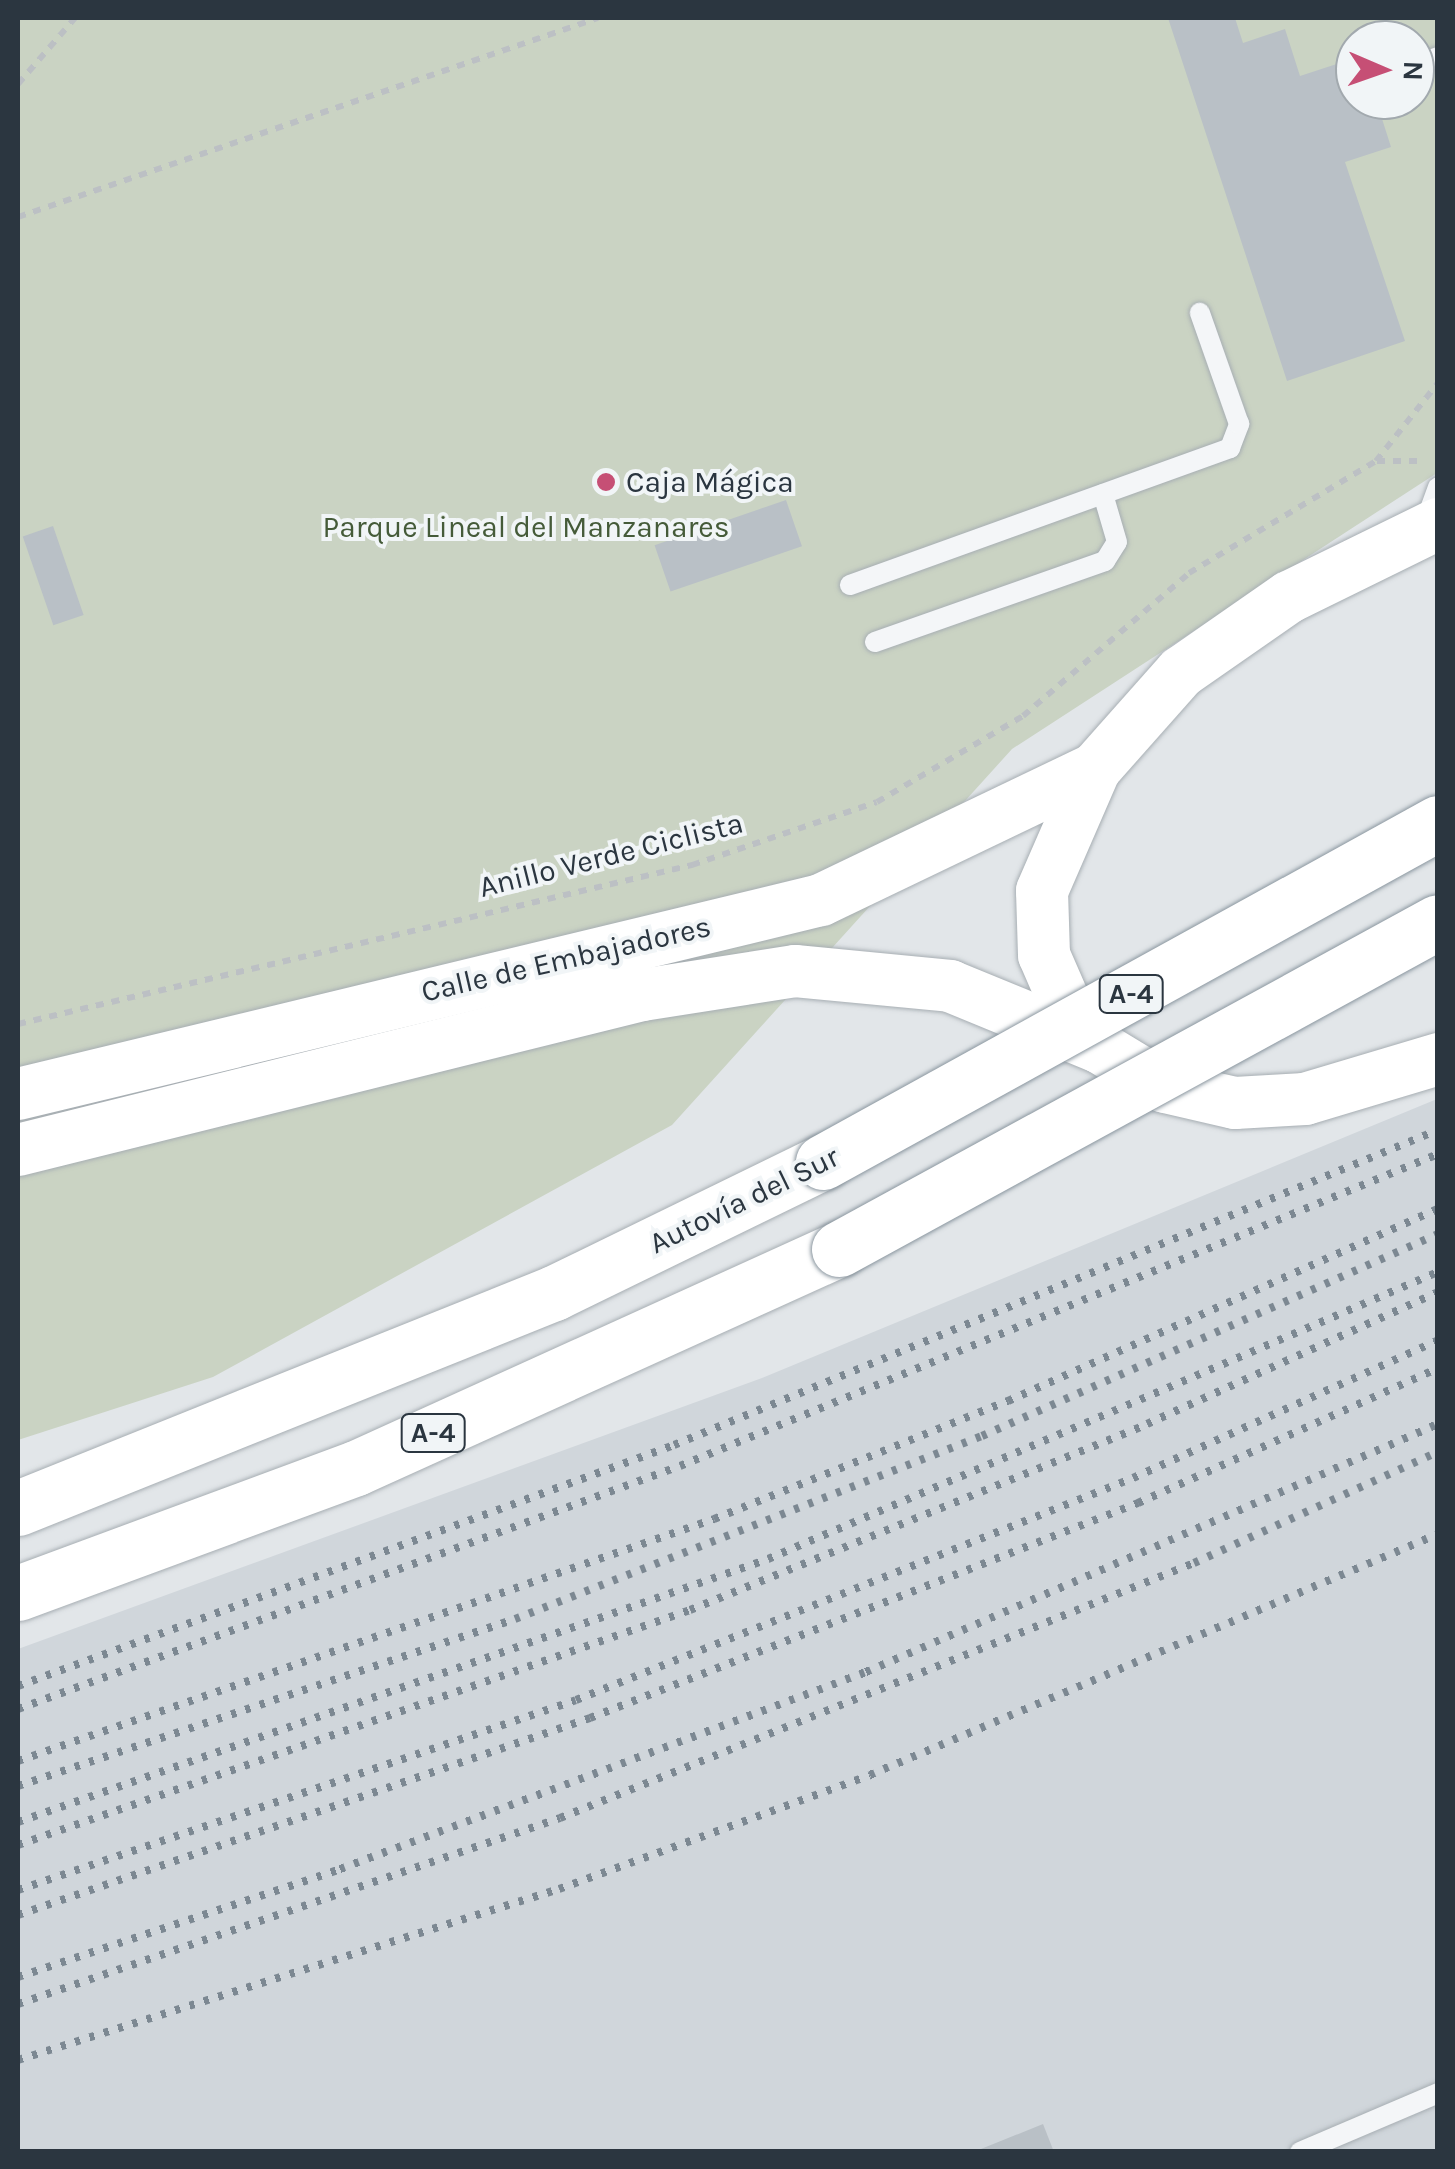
<!DOCTYPE html>
<html>
<head>
<meta charset="utf-8">
<style>
  body { margin:0 }
  #map { position:relative; width:1455px; height:2169px; overflow:hidden; background:#e2e6e9; font-family:Karla,sans-serif }
  div>[style] { position:absolute }
  .built>* { inset:0; background:#d0d6db }
  .green>* { inset:0; background:#cad3c3 }
  .building>* { inset:0; background:#b9c0c6; transform-origin:0 0 }
  .path>* { height:6px; margin-top:-3px; transform-origin:0; background:repeating-linear-gradient(90deg,#bcc0c4 0 8px,transparent 0 16px) }
  .roads { filter:drop-shadow(0 0 2px #a7aeb3) drop-shadow(0 0 2px #a7aeb3) }
  .service>* { height:20px; margin:-10px; padding:0 10px; transform-origin:10px; border-radius:10px; background:#f4f6f8 }
  .secondary>* { height:52px; margin:-26px; padding:0 26px; transform-origin:26px; border-radius:26px; background:#fff }
  .motorway>* { height:55px; margin:-27.5px; padding:0 27.5px; transform-origin:27.5px; border-radius:27.5px; background:#fff }
  .rail>* { height:8px; margin-top:-4px; transform-origin:0; background:repeating-linear-gradient(90deg,#7c8892 0 5px,transparent 0 15px) }
  .bridges { filter:drop-shadow(0 0 2px #8a969f) drop-shadow(0 0 2px #8a969f) }
  .motorway-bridge>* { height:55px; margin:-27.5px; padding:0 27.5px; transform-origin:27.5px; border-radius:27.5px; background:#fff }
  .dots>* { width:28px; height:28px; translate:-50% -50%; box-sizing:border-box; border:5px solid #f1f5f7; border-radius:50% }
  span { translate:-50% -50%; white-space:nowrap; text-align:center; line-height:1.15; -webkit-text-stroke:8px #f1f5f7; paint-order:stroke }
  .shield-label span { padding:2px 8px; background:#f1f5f7; border:2px solid; border-radius:8px; -webkit-text-stroke-width:0 }
  .shield-label { font-size:28px; color:#2b3640; font-weight:700 }
  .poi-label { font-size:30px; color:#2b3640 }
  .left { translate:0 -50%; text-align:left }
  .park-label { font-size:30px; color:#455b39 }
  .street-label { font-size:30px; color:#2b3640 }
  .frame { position:absolute; inset:0; border:20px solid #2b3640; pointer-events:none }
  .north { position:absolute; left:1335px; top:20px; width:100px; height:100px; box-sizing:border-box; background:#f1f5f7; border:2px solid #a2a9ae; border-radius:50%; rotate:92deg; font-size:28px; font-weight:700; line-height:40px; text-align:center; color:#2b3640 }
  .north::after { content:''; display:block; margin:auto; width:35px; height:45px; background:#c64f75; clip-path:polygon(50% 0,100% 100%,50% 72%,0 100%) }
</style>
</head>
<body>
<div id="map">
  <div class="built">
    <div style="clip-path:polygon(1437px 1099px,1437px 2151px,18px 2152px,18px 1649px,762px 1378px)"></div>
  </div>
  <div class="green">
    <div style="clip-path:polygon(evenodd,18px 18px,1437px 18px,1437px 473px,1012px 749px,672px 1125px,213px 1377px,18px 1440px,18px 18px,1355px 40px,1415px 40px,1415px 100px,1355px 100px,1355px 40px)"></div>
  </div>
  <div class="building">
    <div style="clip-path:polygon(1168px 18px,1235px 18px,1243px 43px,1285px 29px,1300px 76px,1355px 58px,1355px 100px,1376px 100px,1391px 147px,1345px 162px,1405px 341px,1287px 381px)"></div>
    <div style="left:786px;top:500px;width:49px;height:139px;rotate:71deg"></div>
    <div style="left:53px;top:526px;width:94px;height:32px;rotate:71deg"></div>
    <div style="clip-path:polygon(1043px 2124px,1054px 2152px,976px 2152px,976px 2151px)"></div>
  </div>
  <div class="path">
    <div style="left:18px;top:84px;width:87px;rotate:-49.2deg"></div>
    <div style="left:18px;top:217px;width:613px;rotate:-18.94deg"></div>
    <div style="left:1377px;top:461px;width:48px"></div>
    <div style="left:18px;top:1024px;width:693px;rotate:-13.27deg"></div>
    <div style="left:692px;top:865px;width:195px;rotate:-18.8deg"></div>
    <div style="left:877px;top:802px;width:169px;rotate:-30.5deg"></div>
    <div style="left:1023px;top:716px;width:219px;rotate:-40.7deg"></div>
    <div style="left:1189px;top:573px;width:218px;rotate:-30.9deg"></div>
    <div style="left:1376px;top:461px;width:100px;rotate:-51.5deg"></div>
  </div>
  <div class="roads">
    <div class="service">
      <div style="left:1415px;top:65px;width:24px;rotate:-19deg"></div>
      <div style="left:1425px;top:523px;width:38px;rotate:-70deg"></div>
      <div style="left:850px;top:585px;width:404px;rotate:-19.8deg"></div>
      <div style="left:1230px;top:448px;width:26px;rotate:-69deg"></div>
      <div style="left:1239px;top:424px;width:118px;rotate:-109.4deg"></div>
      <div style="left:875px;top:642px;width:244px;rotate:-19.4deg"></div>
      <div style="left:1105px;top:561px;width:22px;rotate:-58deg"></div>
      <div style="left:1117px;top:542px;width:50px;rotate:-106.3deg"></div>
      <div style="left:1300px;top:2152px;width:150px;rotate:-23.1deg"></div>
    </div>
    <div class="secondary">
      <div style="left:1438px;top:524px;width:166px;rotate:153.9deg"></div>
      <div style="left:1289px;top:597px;width:131px;rotate:145.2deg"></div>
      <div style="left:1181px;top:672px;width:130px;rotate:131.6deg"></div>
      <div style="left:1095px;top:769px;width:133px;rotate:113.5deg"></div>
      <div style="left:1042px;top:891px;width:64px;rotate:88.2deg"></div>
      <div style="left:1044px;top:955px;width:50px;rotate:66.5deg"></div>
      <div style="left:1064px;top:1001px;width:58px;rotate:52.7deg"></div>
      <div style="left:1099px;top:1047px;width:77px;rotate:31.2deg"></div>
      <div style="left:1165px;top:1087px;width:72px;rotate:12.9deg"></div>
      <div style="left:1235px;top:1103px;width:70px;rotate:-3.3deg"></div>
      <div style="left:1305px;top:1099px;width:139px;rotate:-16.7deg"></div>
      <div style="left:18px;top:1094px;width:826px;rotate:-13.58deg"></div>
      <div style="left:821px;top:900px;width:304px;rotate:-25.6deg"></div>
      <div style="left:18px;top:1150px;width:643px;rotate:-13.95deg"></div>
      <div style="left:642px;top:995px;width:155px;rotate:-8.9deg"></div>
      <div style="left:795px;top:971px;width:156px;rotate:5.5deg"></div>
      <div style="left:950px;top:986px;width:161px;rotate:22.3deg"></div>
    </div>
    <div class="motorway">
      <div style="left:18px;top:1508px;width:578px;rotate:-21.86deg"></div>
      <div style="left:554px;top:1293px;width:299px;rotate:-26deg"></div>
      <div style="left:18px;top:1593px;width:360px;rotate:-20.3deg"></div>
      <div style="left:356px;top:1468px;width:530px;rotate:-24.39deg"></div>
    </div>
  </div>
  <div class="rail">
    <div style="left:18px;top:1686px;width:699px;rotate:-20.17deg"></div>
    <div style="left:674px;top:1445px;width:826px;rotate:-22.41deg"></div>
    <div style="left:18px;top:1709px;width:705px;rotate:-20.16deg"></div>
    <div style="left:680px;top:1466px;width:820px;rotate:-22.37deg"></div>
    <div style="left:18px;top:1761px;width:737px;rotate:-19.17deg"></div>
    <div style="left:714px;top:1519px;width:317px;rotate:-21.9deg"></div>
    <div style="left:1008px;top:1401px;width:471px;rotate:-24.1deg"></div>
    <div style="left:18px;top:1786px;width:524px;rotate:-18.57deg"></div>
    <div style="left:515px;top:1619px;width:502px;rotate:-21.4deg"></div>
    <div style="left:982px;top:1436px;width:499px;rotate:-23.9deg"></div>
    <div style="left:18px;top:1822px;width:795px;rotate:-19.32deg"></div>
    <div style="left:768px;top:1559px;width:729px;rotate:-23.19deg"></div>
    <div style="left:18px;top:1845px;width:712px;rotate:-19.27deg"></div>
    <div style="left:690px;top:1610px;width:493px;rotate:-22.1deg"></div>
    <div style="left:1147px;top:1424px;width:320px;rotate:-24.4deg"></div>
    <div style="left:18px;top:1890px;width:589px;rotate:-18.8deg"></div>
    <div style="left:576px;top:1700px;width:600px;rotate:-21.73deg"></div>
    <div style="left:1133px;top:1478px;width:335px;rotate:-24.3deg"></div>
    <div style="left:18px;top:1915px;width:605px;rotate:-19deg"></div>
    <div style="left:590px;top:1718px;width:589px;rotate:-21.42deg"></div>
    <div style="left:1138px;top:1503px;width:329px;rotate:-24.2deg"></div>
    <div style="left:18px;top:1977px;width:340px;rotate:-18.5deg"></div>
    <div style="left:340px;top:1869px;width:562px;rotate:-20.53deg"></div>
    <div style="left:866px;top:1672px;width:623px;rotate:-23.44deg"></div>
    <div style="left:18px;top:2004px;width:573px;rotate:-18.94deg"></div>
    <div style="left:560px;top:1818px;width:683px;rotate:-21.91deg"></div>
    <div style="left:1194px;top:1563px;width:268px;rotate:-24.5deg"></div>
    <div style="left:18px;top:2060px;width:567px;rotate:-17.54deg"></div>
    <div style="left:559px;top:1889px;width:331px;rotate:-20.1deg"></div>
    <div style="left:870px;top:1775px;width:617px;rotate:-22.99deg"></div>
  </div>
  <div class="bridges">
    <div class="motorway-bridge">
      <div style="left:823px;top:1162px;width:702px;rotate:-28.86deg"></div>
      <div style="left:839px;top:1249px;width:682px;rotate:-28.63deg"></div>
    </div>
  </div>
  <div class="dots">
    <div style="left:606px;top:482px;background:#c64f75"></div>
  </div>
  <div class="shield-label">
    <span style="left:1131px;top:994px">A-4</span>
    <span style="left:433px;top:1433px">A-4</span>
  </div>
  <div class="poi-label">
    <span class="left" style="left:626px;top:482px">Caja Mágica</span>
  </div>
  <div class="park-label">
    <span style="left:526px;top:527px">Parque Lineal del Manzanares</span>
  </div>
  <div class="street-label">
    <span style="left:611px;top:855px;rotate:-14deg">Anillo Verde Ciclista</span>
    <span style="left:566px;top:959px;rotate:-13deg">Calle de Embajadores</span>
    <span style="left:744px;top:1200px;rotate:-26deg">Autovía del Sur</span>
  </div>
  <div class="frame"></div>
  <div class="north">N</div>
</div>
</body>
</html>
